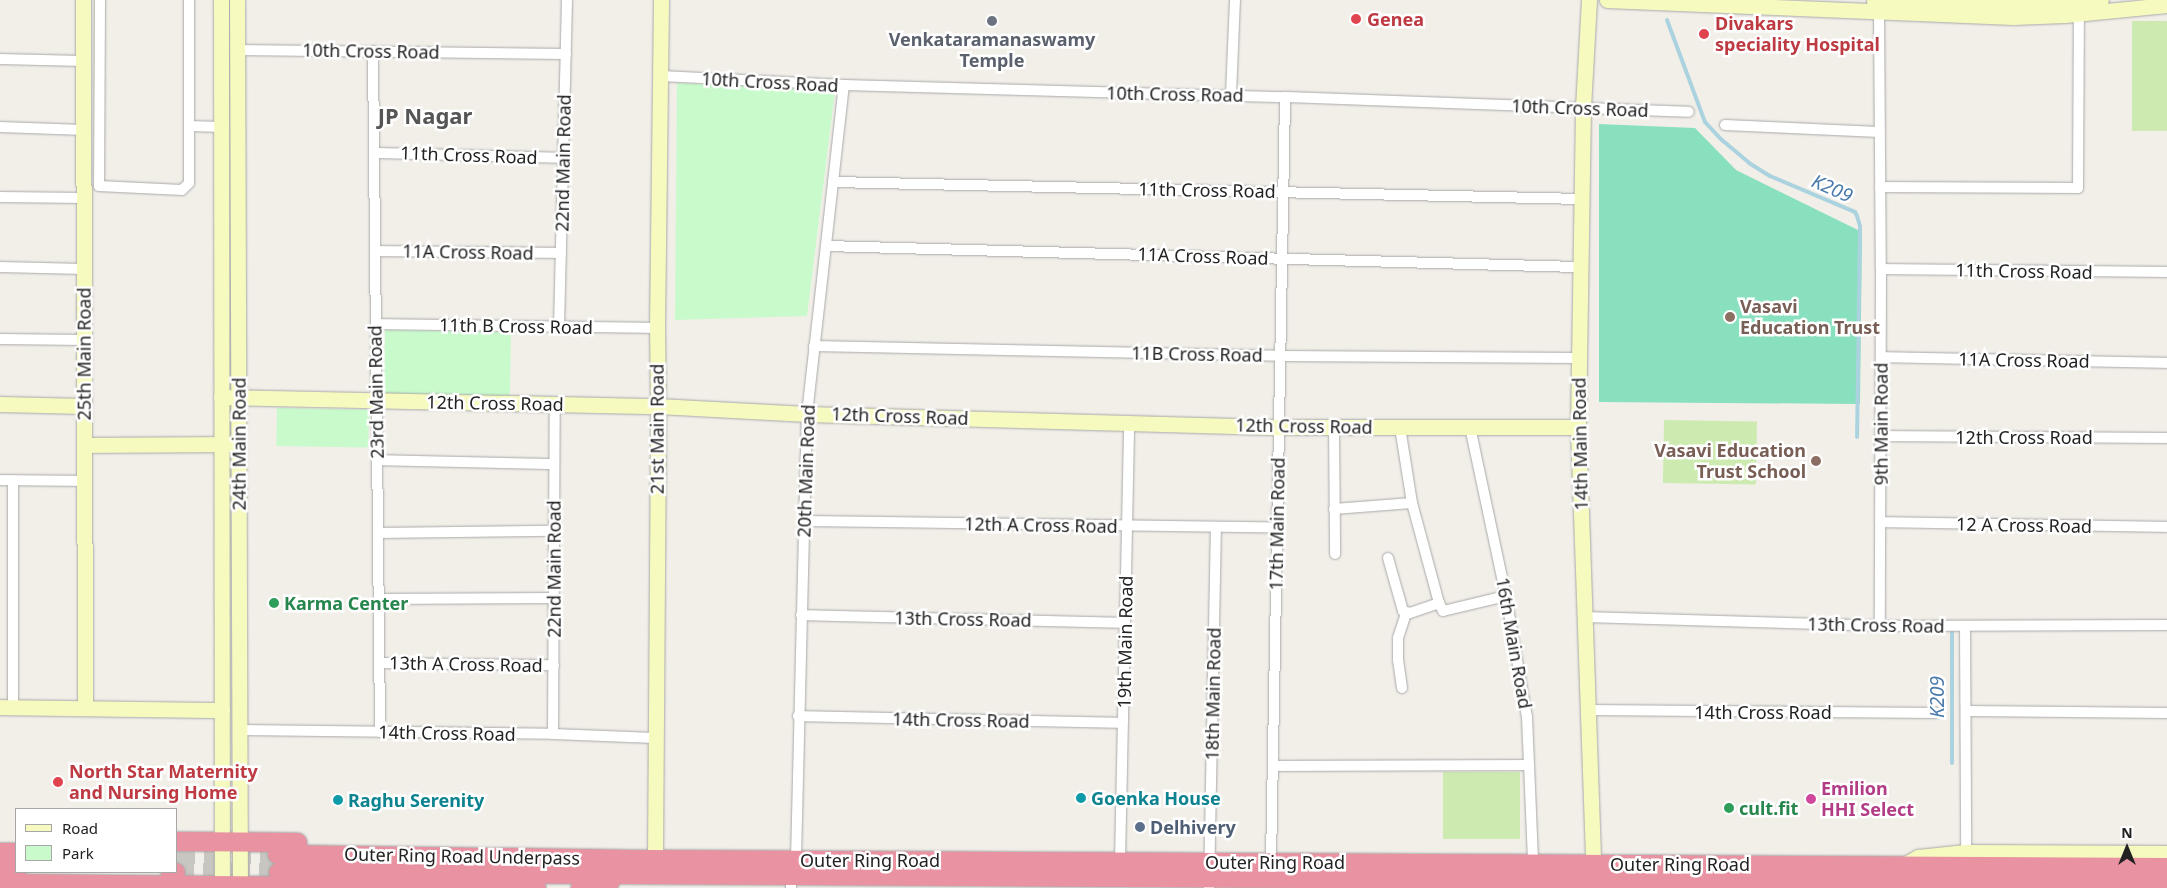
<!DOCTYPE html>
<html>
<head>
<meta charset="utf-8">
<style>
  body { margin:0 }
  #map { position:relative; width:2167px; height:888px; overflow:hidden; background:#f2efe9; font-family:"Noto Sans",sans-serif }
  div>[style] { position:absolute }
  .grass>* { inset:0; background:#cdebb0; transform-origin:0 0 }
  .park>* { inset:0; background:#c8facc; transform-origin:0 0 }
  .pitch>* { inset:0; background:#88e0be }
  .stream>* { height:4px; margin:-2px; padding:0 2px; transform-origin:2px; border-radius:2px; background:#aad3df }
  .highway-tunnel>* { height:19px; margin-top:-9.5px; transform-origin:0; background:repeating-linear-gradient(90deg,#c8c6c1 0 19px,transparent 0 28px) }
  .roads { filter:drop-shadow(0 0 1px #a9a9a9) drop-shadow(0 0 1px #a9a9a9) }
  .street>* { height:10px; margin:-5px; padding:0 5px; transform-origin:5px; border-radius:5px; background:#fff }
  .secondary>* { height:15px; margin:-7.5px; padding:0 7.5px; transform-origin:7.5px; border-radius:7.5px; background:#f7fabf }
  .highway>* { height:19px; margin:-9.5px; padding:0 9.5px; transform-origin:9.5px; border-radius:9.5px; background:#e892a2 }
  .dots>* { width:14px; height:14px; translate:-50% -50%; box-sizing:border-box; border:2px solid #fff; border-radius:50% }
  span { translate:-50% -50%; white-space:nowrap; text-align:center; line-height:1.15; -webkit-text-stroke:5px #fff; paint-order:stroke }
  .health-label { font-size:18px; color:#be3a42; font-weight:700 }
  .left { translate:0 -50%; text-align:left }
  .worship-label { font-size:18px; color:#5b616d; font-weight:700 }
  .street-label { font-size:18px; color:#222 }
  .education-label { font-size:18px; color:#785e54; font-weight:700 }
  .right { translate:-100% -50%; text-align:right }
  .leisure-label { font-size:18px; color:#27864d; font-weight:700 }
  .hotel-label { font-size:18px; color:#b23c85; font-weight:700 }
  .culture-label { font-size:18px; color:#0d838f; font-weight:700 }
  .service-label { font-size:18px; color:#4e5e75; font-weight:700 }
  .water-label { font-size:19px; color:#4a7aab; font-style:italic }
  .district-label { font-size:22px; color:#555; font-weight:700 }
  .legend { position:absolute; left:15px; top:808px; width:162px; height:65px; box-sizing:border-box; background:#fff; border:1px solid #a7a7a7; margin:0; padding:6px 9px; list-style:none; font-size:15px; color:#222 }
  .legend li { display:flex; align-items:center; gap:10px; height:25px }
  .legend b { width:25px; border:1px solid #a7a7a7 }
  .north { position:absolute; left:2102px; top:823px; width:50px; height:50px; -webkit-text-stroke:4px #fff; paint-order:stroke; rotate:0deg; font-size:14px; font-weight:700; line-height:20px; text-align:center; color:#222 }
  .north::after { content:''; display:block; margin:auto; width:18px; height:22px; background:#222; clip-path:polygon(50% 0,100% 100%,50% 72%,0 100%) }
</style>
</head>
<body>
<div id="map">
  <div class="grass">
    <div style="left:2167px;top:21px;width:110px;height:35px;rotate:90deg"></div>
    <div style="left:1664px;top:420px;width:93px;height:63px;rotate:1deg"></div>
    <div style="left:1443px;top:772px;width:77px;height:67px"></div>
  </div>
  <div class="park">
    <div style="clip-path:polygon(677px 83px,835px 91px,807px 316px,675px 320px)"></div>
    <div style="left:385px;top:330px;width:126px;height:64px;rotate:1deg"></div>
    <div style="left:277px;top:408px;width:92px;height:38px;rotate:1deg"></div>
  </div>
  <div class="pitch">
    <div style="clip-path:polygon(1599px 124px,1695px 128px,1736px 170px,1862px 232px,1860px 404px,1599px 402px)"></div>
  </div>
  <div class="stream">
    <div style="left:1667px;top:20px;width:109px;rotate:69.6deg"></div>
    <div style="left:1705px;top:122px;width:25px;rotate:47deg"></div>
    <div style="left:1722px;top:140px;width:35px;rotate:40deg"></div>
    <div style="left:1749px;top:163px;width:25px;rotate:32deg"></div>
    <div style="left:1770px;top:176px;width:92px;rotate:23deg"></div>
    <div style="left:1855px;top:212px;width:4px;rotate:63deg"></div>
    <div style="left:1857px;top:216px;width:10px;rotate:73deg"></div>
    <div style="left:1860px;top:226px;width:211px;rotate:90.8deg"></div>
    <div style="left:1952px;top:763px;width:131px;rotate:-90deg"></div>
  </div>
  <div class="highway-tunnel">
    <div style="left:176px;top:854px;width:101px"></div>
    <div style="left:175px;top:872px;width:103px"></div>
  </div>
  <div class="roads">
    <div class="street">
      <div style="left:100px;top:0;width:186px;rotate:90.3deg"></div>
      <div style="left:99px;top:186px;width:83px;rotate:2.8deg"></div>
      <div style="left:182px;top:190px;width:10px;rotate:-45deg"></div>
      <div style="left:189px;top:183px;width:183px;rotate:-90deg"></div>
      <div style="left:1879px;top:11px;width:258px;rotate:89.6deg"></div>
      <div style="left:1881px;top:269px;width:357px;rotate:90.2deg"></div>
      <div style="left:237px;top:50px;width:329px;rotate:0.7deg"></div>
      <div style="left:373px;top:51px;width:681px;rotate:89.41deg"></div>
      <div style="left:0;top:59px;width:83px;rotate:1.4deg"></div>
      <div style="left:661px;top:76px;width:183px;rotate:2.8deg"></div>
      <div style="left:844px;top:85px;width:441px;rotate:1.6deg"></div>
      <div style="left:1285px;top:97px;width:404px;rotate:2.1deg"></div>
      <div style="left:1231px;top:95px;width:95px;rotate:-87.6deg"></div>
      <div style="left:1725px;top:125px;width:154px;rotate:2.6deg"></div>
      <div style="left:189px;top:126px;width:32px;rotate:2deg"></div>
      <div style="left:0;top:127px;width:84px;rotate:2deg"></div>
      <div style="left:374px;top:153px;width:189px;rotate:1.5deg"></div>
      <div style="left:833px;top:182px;width:749px;rotate:1.3deg"></div>
      <div style="left:1880px;top:187px;width:198px;rotate:0.3deg"></div>
      <div style="left:2078px;top:188px;width:174px;rotate:-89.7deg"></div>
      <div style="left:0;top:197px;width:84px;rotate:0.7deg"></div>
      <div style="left:826px;top:246px;width:754px;rotate:1.6deg"></div>
      <div style="left:375px;top:251px;width:186px;rotate:0.6deg"></div>
      <div style="left:0;top:267px;width:84px;rotate:1.4deg"></div>
      <div style="left:1881px;top:269px;width:286px;rotate:0.6deg"></div>
      <div style="left:376px;top:324px;width:281px;rotate:0.8deg"></div>
      <div style="left:559px;top:327px;width:327px;rotate:-88.6deg"></div>
      <div style="left:0;top:339px;width:84px;rotate:0.7deg"></div>
      <div style="left:814px;top:346px;width:466px;rotate:1.2deg"></div>
      <div style="left:1280px;top:356px;width:299px;rotate:0.4deg"></div>
      <div style="left:1881px;top:357px;width:286px;rotate:1.2deg"></div>
      <div style="left:1334px;top:427px;width:127px;rotate:89.5deg"></div>
      <div style="left:1470px;top:427px;width:173px;rotate:78deg"></div>
      <div style="left:1506px;top:596px;width:123px;rotate:80.2deg"></div>
      <div style="left:1527px;top:717px;width:146px;rotate:87.6deg"></div>
      <div style="left:1881px;top:436px;width:286px;rotate:0.4deg"></div>
      <div style="left:377px;top:460px;width:177px;rotate:1.3deg"></div>
      <div style="left:0;top:480px;width:85px;rotate:0.7deg"></div>
      <div style="left:1334px;top:509px;width:78px;rotate:-4.4deg"></div>
      <div style="left:804px;top:521px;width:473px;rotate:0.8deg"></div>
      <div style="left:1880px;top:522px;width:287px;rotate:1deg"></div>
      <div style="left:378px;top:533px;width:176px;rotate:-0.7deg"></div>
      <div style="left:1388px;top:558px;width:55px;rotate:74.2deg"></div>
      <div style="left:1403px;top:611px;width:7px;rotate:16deg"></div>
      <div style="left:1410px;top:613px;width:31px;rotate:-19deg"></div>
      <div style="left:1439px;top:603px;width:104px;rotate:-105.1deg"></div>
      <div style="left:1412px;top:503px;width:77px;rotate:-99deg"></div>
      <div style="left:379px;top:599px;width:175px;rotate:-0.3deg"></div>
      <div style="left:1439px;top:603px;width:9px;rotate:63deg"></div>
      <div style="left:1443px;top:611px;width:65px;rotate:-13.4deg"></div>
      <div style="left:801px;top:615px;width:324px;rotate:1.4deg"></div>
      <div style="left:1585px;top:617px;width:295px;rotate:1.7deg"></div>
      <div style="left:1880px;top:626px;width:287px;rotate:-0.2deg"></div>
      <div style="left:1965px;top:626px;width:226px;rotate:89.7deg"></div>
      <div style="left:379px;top:663px;width:175px;rotate:0.7deg"></div>
      <div style="left:1402px;top:688px;width:28px;rotate:-98deg"></div>
      <div style="left:1398px;top:660px;width:22px;rotate:-90deg"></div>
      <div style="left:1398px;top:638px;width:26px;rotate:-72deg"></div>
      <div style="left:13px;top:707px;width:227px;rotate:-90deg"></div>
      <div style="left:1588px;top:710px;width:349px;rotate:0.5deg"></div>
      <div style="left:1967px;top:711px;width:200px;rotate:0.6deg"></div>
      <div style="left:798px;top:716px;width:325px;rotate:1.2deg"></div>
      <div style="left:240px;top:730px;width:313px;rotate:0.7deg"></div>
      <div style="left:553px;top:734px;width:102px;rotate:2.2deg"></div>
      <div style="left:553px;top:734px;width:330px;rotate:-89.7deg"></div>
      <div style="left:1273px;top:766px;width:256px;rotate:-0.2deg"></div>
      <div style="left:796px;top:859px;width:445px;rotate:-88.6deg"></div>
      <div style="left:807px;top:414px;width:331px;rotate:-83.6deg"></div>
      <div style="left:1120px;top:861px;width:439px;rotate:-88.8deg"></div>
      <div style="left:1271px;top:862px;width:765px;rotate:-88.95deg"></div>
      <div style="left:791px;top:875px;width:13px;rotate:90deg"></div>
      <div style="left:1209px;top:888px;width:361px;rotate:-88.9deg"></div>
    </div>
    <div class="secondary">
      <div style="left:83px;top:0;width:708px;rotate:89.84deg"></div>
      <div style="left:221px;top:0;width:888px;rotate:89.94deg"></div>
      <div style="left:237px;top:0;width:888px;rotate:89.81deg"></div>
      <div style="left:1589px;top:0;width:108px;rotate:93.2deg"></div>
      <div style="left:1583px;top:108px;width:319px;rotate:90.9deg"></div>
      <div style="left:1578px;top:427px;width:448px;rotate:88deg"></div>
      <div style="left:1607px;top:0;width:406px;rotate:2.4deg"></div>
      <div style="left:2013px;top:17px;width:52px;rotate:-2.2deg"></div>
      <div style="left:2065px;top:15px;width:102px;rotate:-5.6deg"></div>
      <div style="left:1874px;top:1px;width:139px;rotate:1.6deg"></div>
      <div style="left:2013px;top:5px;width:88px;rotate:-3.3deg"></div>
      <div style="left:221px;top:397px;width:437px;rotate:1.2deg"></div>
      <div style="left:658px;top:406px;width:149px;rotate:3.1deg"></div>
      <div style="left:807px;top:414px;width:472px;rotate:1.6deg"></div>
      <div style="left:1279px;top:427px;width:299px"></div>
      <div style="left:0;top:404px;width:84px;rotate:1.4deg"></div>
      <div style="left:85px;top:445px;width:145px;rotate:-0.4deg"></div>
      <div style="left:0;top:707px;width:222px;rotate:0.8deg"></div>
      <div style="left:655px;top:859px;width:453px;rotate:-89.6deg"></div>
      <div style="left:658px;top:406px;width:78px;rotate:-90.7deg"></div>
      <div style="left:657px;top:328px;width:328px;rotate:-89.3deg"></div>
      <div style="left:1907px;top:863px;width:13px;rotate:-29deg"></div>
      <div style="left:1918px;top:857px;width:48px;rotate:-5.9deg"></div>
      <div style="left:1966px;top:852px;width:201px;rotate:0.3deg"></div>
    </div>
    <div class="highway">
      <div style="left:176px;top:841px;width:121px;rotate:0.5deg"></div>
      <div style="left:0;top:852px;width:16px"></div>
      <div style="left:277px;top:854px;width:370px;rotate:0.8deg"></div>
      <div style="left:647px;top:859px;width:1520px;rotate:0.3deg"></div>
      <div style="left:0;top:870px;width:16px"></div>
      <div style="left:170px;top:872px;width:5px"></div>
      <div style="left:278px;top:872px;width:1889px;rotate:0.33deg"></div>
      <div style="left:0;top:883px;width:536px;rotate:0.53deg"></div>
      <div style="left:580px;top:888px;width:30px;rotate:-12deg"></div>
    </div>
  </div>
  <div class="dots">
    <div style="left:1356px;top:19px;background:#e0444e"></div>
    <div style="left:992px;top:21px;background:#6b7280"></div>
    <div style="left:1704px;top:34px;background:#e0444e"></div>
    <div style="left:1730px;top:317px;background:#8d6e63"></div>
    <div style="left:1816px;top:461px;background:#8d6e63"></div>
    <div style="left:274px;top:603px;background:#2e9e5b"></div>
    <div style="left:58px;top:782px;background:#e0444e"></div>
    <div style="left:1081px;top:798px;background:#0f9aa8"></div>
    <div style="left:1811px;top:799px;background:#d1479c"></div>
    <div style="left:338px;top:800px;background:#0f9aa8"></div>
    <div style="left:1729px;top:808px;background:#2e9e5b"></div>
    <div style="left:1140px;top:827px;background:#5c6f8a"></div>
  </div>
  <div class="health-label">
    <span class="left" style="left:1367px;top:19px">Genea</span>
    <span class="left" style="left:1715px;top:34px">Divakars<br>speciality Hospital</span>
    <span class="left" style="left:69px;top:782px">North Star Maternity<br>and Nursing Home</span>
  </div>
  <div class="worship-label">
    <span style="left:992px;top:50px">Venkataramanaswamy<br>Temple</span>
  </div>
  <div class="street-label">
    <span style="left:371px;top:51px;rotate:1deg">10th Cross Road</span>
    <span style="left:770px;top:82px;rotate:3deg">10th Cross Road</span>
    <span style="left:1175px;top:94px;rotate:1deg">10th Cross Road</span>
    <span style="left:1580px;top:108px;rotate:2deg">10th Cross Road</span>
    <span style="left:469px;top:155px;rotate:2deg">11th Cross Road</span>
    <span style="left:563px;top:163px;rotate:-89deg">22nd Main Road</span>
    <span style="left:1207px;top:190px;rotate:1deg">11th Cross Road</span>
    <span style="left:468px;top:252px;rotate:1deg">11A Cross Road</span>
    <span style="left:1203px;top:256px;rotate:2deg">11A Cross Road</span>
    <span style="left:2024px;top:271px;rotate:1deg">11th Cross Road</span>
    <span style="left:516px;top:326px;rotate:1deg">11th B Cross Road</span>
    <span style="left:84px;top:354px;rotate:-90deg">25th Main Road</span>
    <span style="left:1197px;top:354px;rotate:1deg">11B Cross Road</span>
    <span style="left:2024px;top:360px;rotate:1deg">11A Cross Road</span>
    <span style="left:376px;top:392px;rotate:-91deg">23rd Main Road</span>
    <span style="left:495px;top:403px;rotate:1deg">12th Cross Road</span>
    <span style="left:900px;top:416px;rotate:2deg">12th Cross Road</span>
    <span style="left:1881px;top:424px;rotate:-90deg">9th Main Road</span>
    <span style="left:1304px;top:426px;rotate:1deg">12th Cross Road</span>
    <span style="left:657px;top:429px;rotate:-90deg">21st Main Road</span>
    <span style="left:2024px;top:437px">12th Cross Road</span>
    <span style="left:239px;top:444px;rotate:-90deg">24th Main Road</span>
    <span style="left:1580px;top:444px;rotate:-91deg">14th Main Road</span>
    <span style="left:806px;top:471px;rotate:-88deg">20th Main Road</span>
    <span style="left:1277px;top:524px;rotate:-89deg">17th Main Road</span>
    <span style="left:1041px;top:525px;rotate:1deg">12th A Cross Road</span>
    <span style="left:2024px;top:525px;rotate:1deg">12 A Cross Road</span>
    <span style="left:554px;top:569px;rotate:-90deg">22nd Main Road</span>
    <span style="left:963px;top:619px;rotate:1deg">13th Cross Road</span>
    <span style="left:1876px;top:625px;rotate:1deg">13th Cross Road</span>
    <span style="left:1125px;top:642px;rotate:-89deg">19th Main Road</span>
    <span style="left:1514px;top:643px;rotate:80deg">16th Main Road</span>
    <span style="left:466px;top:664px;rotate:1deg">13th A Cross Road</span>
    <span style="left:1213px;top:694px;rotate:-89deg">18th Main Road</span>
    <span style="left:1763px;top:712px">14th Cross Road</span>
    <span style="left:961px;top:720px;rotate:1deg">14th Cross Road</span>
    <span style="left:447px;top:733px;rotate:1deg">14th Cross Road</span>
    <span style="left:462px;top:856px;rotate:1deg">Outer Ring Road Underpass</span>
    <span style="left:870px;top:860px">Outer Ring Road</span>
    <span style="left:1275px;top:862px">Outer Ring Road</span>
    <span style="left:1680px;top:864px">Outer Ring Road</span>
  </div>
  <div class="education-label">
    <span class="left" style="left:1740px;top:317px">Vasavi<br>Education Trust</span>
    <span class="right" style="left:1806px;top:461px">Vasavi Education<br>Trust School</span>
  </div>
  <div class="leisure-label">
    <span class="left" style="left:284px;top:603px">Karma Center</span>
    <span class="left" style="left:1739px;top:808px">cult.fit</span>
  </div>
  <div class="hotel-label">
    <span class="left" style="left:1821px;top:799px">Emilion<br>HHI Select</span>
  </div>
  <div class="culture-label">
    <span class="left" style="left:1091px;top:798px">Goenka House</span>
    <span class="left" style="left:348px;top:800px">Raghu Serenity</span>
  </div>
  <div class="service-label">
    <span class="left" style="left:1150px;top:827px">Delhivery</span>
  </div>
  <div class="water-label">
    <span style="left:1832px;top:189px;rotate:24deg">K209</span>
    <span style="left:1938px;top:697px;rotate:-90deg">K209</span>
  </div>
  <div class="district-label">
    <span style="left:425px;top:116px">JP Nagar</span>
  </div>
  <ul class="legend">
  <li><b style="height:6px;background:#f7fabf"></b>Road</li>
  <li><b style="height:14px;background:#c8facc"></b>Park</li>
  </ul>
  <div class="north">N</div>
</div>
</body>
</html>
